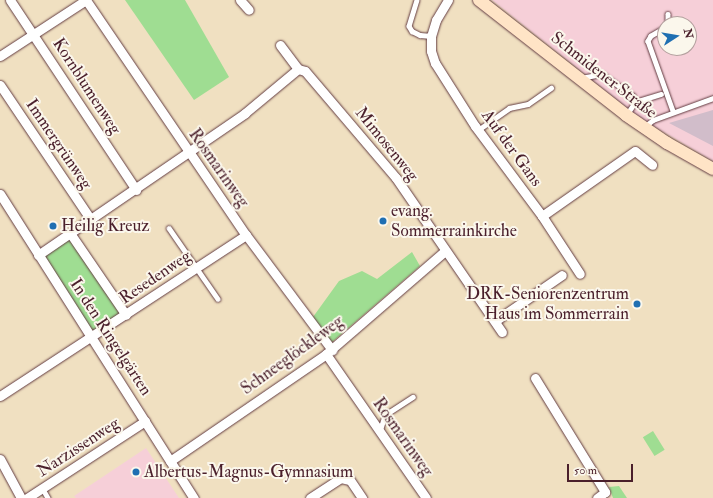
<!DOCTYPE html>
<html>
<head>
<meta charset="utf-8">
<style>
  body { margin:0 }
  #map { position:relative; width:713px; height:498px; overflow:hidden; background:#f0e0c1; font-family:"IM FELL Double Pica",serif }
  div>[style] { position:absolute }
  .built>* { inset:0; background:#f6cfd8 }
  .industrial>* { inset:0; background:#d1bdca }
  .green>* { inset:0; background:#9fdd92; transform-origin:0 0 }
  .roads { filter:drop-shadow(0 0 1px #633c42) drop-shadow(0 0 1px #633c42) }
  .service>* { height:4.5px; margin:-2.25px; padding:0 2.25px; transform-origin:2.25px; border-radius:2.25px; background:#fff }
  .minor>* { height:9px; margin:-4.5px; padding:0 4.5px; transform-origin:4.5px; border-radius:4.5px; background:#fff }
  .secondary>* { height:12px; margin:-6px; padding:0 6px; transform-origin:6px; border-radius:6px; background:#ffe4c6 }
  .dots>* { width:11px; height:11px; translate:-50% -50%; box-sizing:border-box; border:2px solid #fbf7ec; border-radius:50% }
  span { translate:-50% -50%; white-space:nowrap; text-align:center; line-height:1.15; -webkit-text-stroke:4px #fbf7ec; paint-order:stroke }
  .street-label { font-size:17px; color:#4a1f2b }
  .poi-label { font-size:17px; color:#4a1f2b }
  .left { translate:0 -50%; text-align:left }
  .right { translate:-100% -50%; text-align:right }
  .north { position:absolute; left:657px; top:16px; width:40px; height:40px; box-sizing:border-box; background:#fbf7ec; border:1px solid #b4a19f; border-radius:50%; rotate:78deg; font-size:11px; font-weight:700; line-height:16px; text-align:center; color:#4a1f2b }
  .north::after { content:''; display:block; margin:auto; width:14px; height:18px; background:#1f6fb2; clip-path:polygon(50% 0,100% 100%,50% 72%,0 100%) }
  .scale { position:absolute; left:567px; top:464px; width:66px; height:18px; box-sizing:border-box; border:2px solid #4a1f2b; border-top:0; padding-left:5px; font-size:12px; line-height:14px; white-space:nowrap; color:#4a1f2b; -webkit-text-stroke:3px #fbf7ec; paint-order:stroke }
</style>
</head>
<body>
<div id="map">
  <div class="built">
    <div style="clip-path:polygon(evenodd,492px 0,713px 0,713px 161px,640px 118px,492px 0,665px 24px,689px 24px,689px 48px,665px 48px,665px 24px)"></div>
    <div style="clip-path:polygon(146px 448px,179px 498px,76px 498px,74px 496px)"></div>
  </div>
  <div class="industrial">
    <div style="clip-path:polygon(713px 110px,713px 146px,669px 123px)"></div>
  </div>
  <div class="green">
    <div style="clip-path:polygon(125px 0,185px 0,229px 77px,194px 100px)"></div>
    <div style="left:70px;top:233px;width:99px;height:39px;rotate:56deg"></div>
    <div style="clip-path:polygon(412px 252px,420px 266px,331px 343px,313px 317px,339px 281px,362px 271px,377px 279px)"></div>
    <div style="left:653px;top:431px;width:22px;height:12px;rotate:58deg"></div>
    <div style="clip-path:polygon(619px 486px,627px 498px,613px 498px,609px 487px)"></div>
  </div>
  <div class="roads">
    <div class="service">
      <div style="left:417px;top:0;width:27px;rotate:107deg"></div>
      <div style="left:409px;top:26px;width:6px;rotate:59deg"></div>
      <div style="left:412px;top:31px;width:9px;rotate:27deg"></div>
      <div style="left:420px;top:35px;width:11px;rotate:5deg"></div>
      <div style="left:668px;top:14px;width:10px;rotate:90deg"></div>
      <div style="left:665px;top:28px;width:16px;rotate:150deg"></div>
      <div style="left:651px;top:36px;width:6px;rotate:121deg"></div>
      <div style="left:648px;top:41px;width:74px;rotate:70.3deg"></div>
      <div style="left:581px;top:78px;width:21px;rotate:-11deg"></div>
      <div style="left:602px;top:74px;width:38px;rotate:35deg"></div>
      <div style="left:633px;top:96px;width:6px;rotate:72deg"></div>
      <div style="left:627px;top:114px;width:14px;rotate:-56deg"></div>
      <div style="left:635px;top:102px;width:27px;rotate:-17deg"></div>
      <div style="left:644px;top:127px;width:11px;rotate:-38deg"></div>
      <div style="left:653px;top:120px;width:64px;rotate:-20.1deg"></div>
      <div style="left:478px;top:130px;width:38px;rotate:-35deg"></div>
      <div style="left:509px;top:108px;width:19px;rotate:-12deg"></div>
      <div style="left:528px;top:104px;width:28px;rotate:-35deg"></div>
      <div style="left:169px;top:228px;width:86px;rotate:55.4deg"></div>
      <div style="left:380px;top:430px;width:16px;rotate:-72deg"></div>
      <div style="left:385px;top:415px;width:33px;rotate:-33deg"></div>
      <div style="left:43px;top:489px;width:10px;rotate:61deg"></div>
    </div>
    <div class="minor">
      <div style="left:10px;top:0;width:228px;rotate:56.4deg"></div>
      <div style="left:86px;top:0;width:284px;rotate:55.8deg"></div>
      <div style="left:246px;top:235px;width:144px;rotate:53.2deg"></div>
      <div style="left:240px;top:0;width:13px;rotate:48deg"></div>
      <div style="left:448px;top:0;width:23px;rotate:121deg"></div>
      <div style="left:436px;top:20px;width:17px;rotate:107deg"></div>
      <div style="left:431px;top:36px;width:15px;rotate:90deg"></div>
      <div style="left:431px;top:51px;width:13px;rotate:72deg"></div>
      <div style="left:435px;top:63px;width:75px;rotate:57.6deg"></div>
      <div style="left:475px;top:126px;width:112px;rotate:53.3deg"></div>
      <div style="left:542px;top:216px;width:69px;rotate:56.8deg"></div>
      <div style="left:280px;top:45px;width:30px;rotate:53deg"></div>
      <div style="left:298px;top:69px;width:7px;rotate:16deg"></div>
      <div style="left:305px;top:71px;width:140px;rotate:49.6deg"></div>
      <div style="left:396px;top:178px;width:187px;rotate:55.5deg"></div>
      <div style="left:0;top:56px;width:103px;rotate:-33.1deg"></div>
      <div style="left:0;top:85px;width:163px;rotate:56deg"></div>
      <div style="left:0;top:194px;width:361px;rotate:57.5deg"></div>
      <div style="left:542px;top:216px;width:113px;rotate:-35deg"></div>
      <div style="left:635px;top:151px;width:22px;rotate:39deg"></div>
      <div style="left:70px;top:233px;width:99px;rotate:55.7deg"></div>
      <div style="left:38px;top:255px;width:251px;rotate:-34.4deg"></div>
      <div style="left:245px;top:113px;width:69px;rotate:-39.7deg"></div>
      <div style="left:495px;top:321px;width:81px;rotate:-34.5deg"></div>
      <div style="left:326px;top:354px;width:175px;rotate:55.2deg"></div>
      <div style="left:535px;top:378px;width:134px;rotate:58.4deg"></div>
      <div style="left:605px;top:492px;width:10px;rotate:143deg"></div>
      <div style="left:0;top:396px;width:294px;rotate:-33.2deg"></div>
      <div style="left:0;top:459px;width:44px;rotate:61.7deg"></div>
      <div style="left:170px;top:461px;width:189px;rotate:-34.4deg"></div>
      <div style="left:326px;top:354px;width:157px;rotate:-40.9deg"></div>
      <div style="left:27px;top:498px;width:141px;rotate:-33.1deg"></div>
      <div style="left:310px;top:498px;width:37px;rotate:-33deg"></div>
      <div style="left:341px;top:478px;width:9px;rotate:13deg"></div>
      <div style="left:350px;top:480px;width:22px;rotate:56deg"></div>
    </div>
    <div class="secondary">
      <div style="left:479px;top:0;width:187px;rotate:38deg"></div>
      <div style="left:626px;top:115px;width:50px;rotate:34.3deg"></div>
      <div style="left:667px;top:143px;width:53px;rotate:29.5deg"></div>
    </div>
  </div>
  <div class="dots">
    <div style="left:383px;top:221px;background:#1f6fb2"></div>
    <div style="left:53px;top:226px;background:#1f6fb2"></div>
    <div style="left:637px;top:304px;background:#1f6fb2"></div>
    <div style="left:136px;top:472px;background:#1f6fb2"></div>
  </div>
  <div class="street-label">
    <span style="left:604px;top:75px;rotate:38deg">Schmidener Straße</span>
    <span style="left:87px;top:86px;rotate:57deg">Kornblumenweg</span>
    <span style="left:59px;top:144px;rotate:56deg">Immergrünweg</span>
    <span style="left:387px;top:144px;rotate:51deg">Mimosenweg</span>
    <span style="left:512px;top:148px;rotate:54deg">Auf der Gans</span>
    <span style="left:219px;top:168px;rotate:55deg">Rosmarinweg</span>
    <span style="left:155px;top:277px;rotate:-34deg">Resedenweg</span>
    <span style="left:111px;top:337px;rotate:57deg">In den Ringelgärten</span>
    <span style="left:292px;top:355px;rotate:-36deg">Schneeglöckleweg</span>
    <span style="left:403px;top:437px;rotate:55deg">Rosmarinweg</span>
    <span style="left:78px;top:447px;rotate:-33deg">Narzissenweg</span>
  </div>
  <div class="poi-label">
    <span class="left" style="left:391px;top:221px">evang.<br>Sommerrainkirche</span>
    <span class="left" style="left:61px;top:226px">Heilig Kreuz</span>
    <span class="right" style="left:629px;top:304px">DRK-Seniorenzentrum<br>Haus im Sommerrain</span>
    <span class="left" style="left:144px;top:472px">Albertus-Magnus-Gymnasium</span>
  </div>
  <div class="north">N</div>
  <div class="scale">50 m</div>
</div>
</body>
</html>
